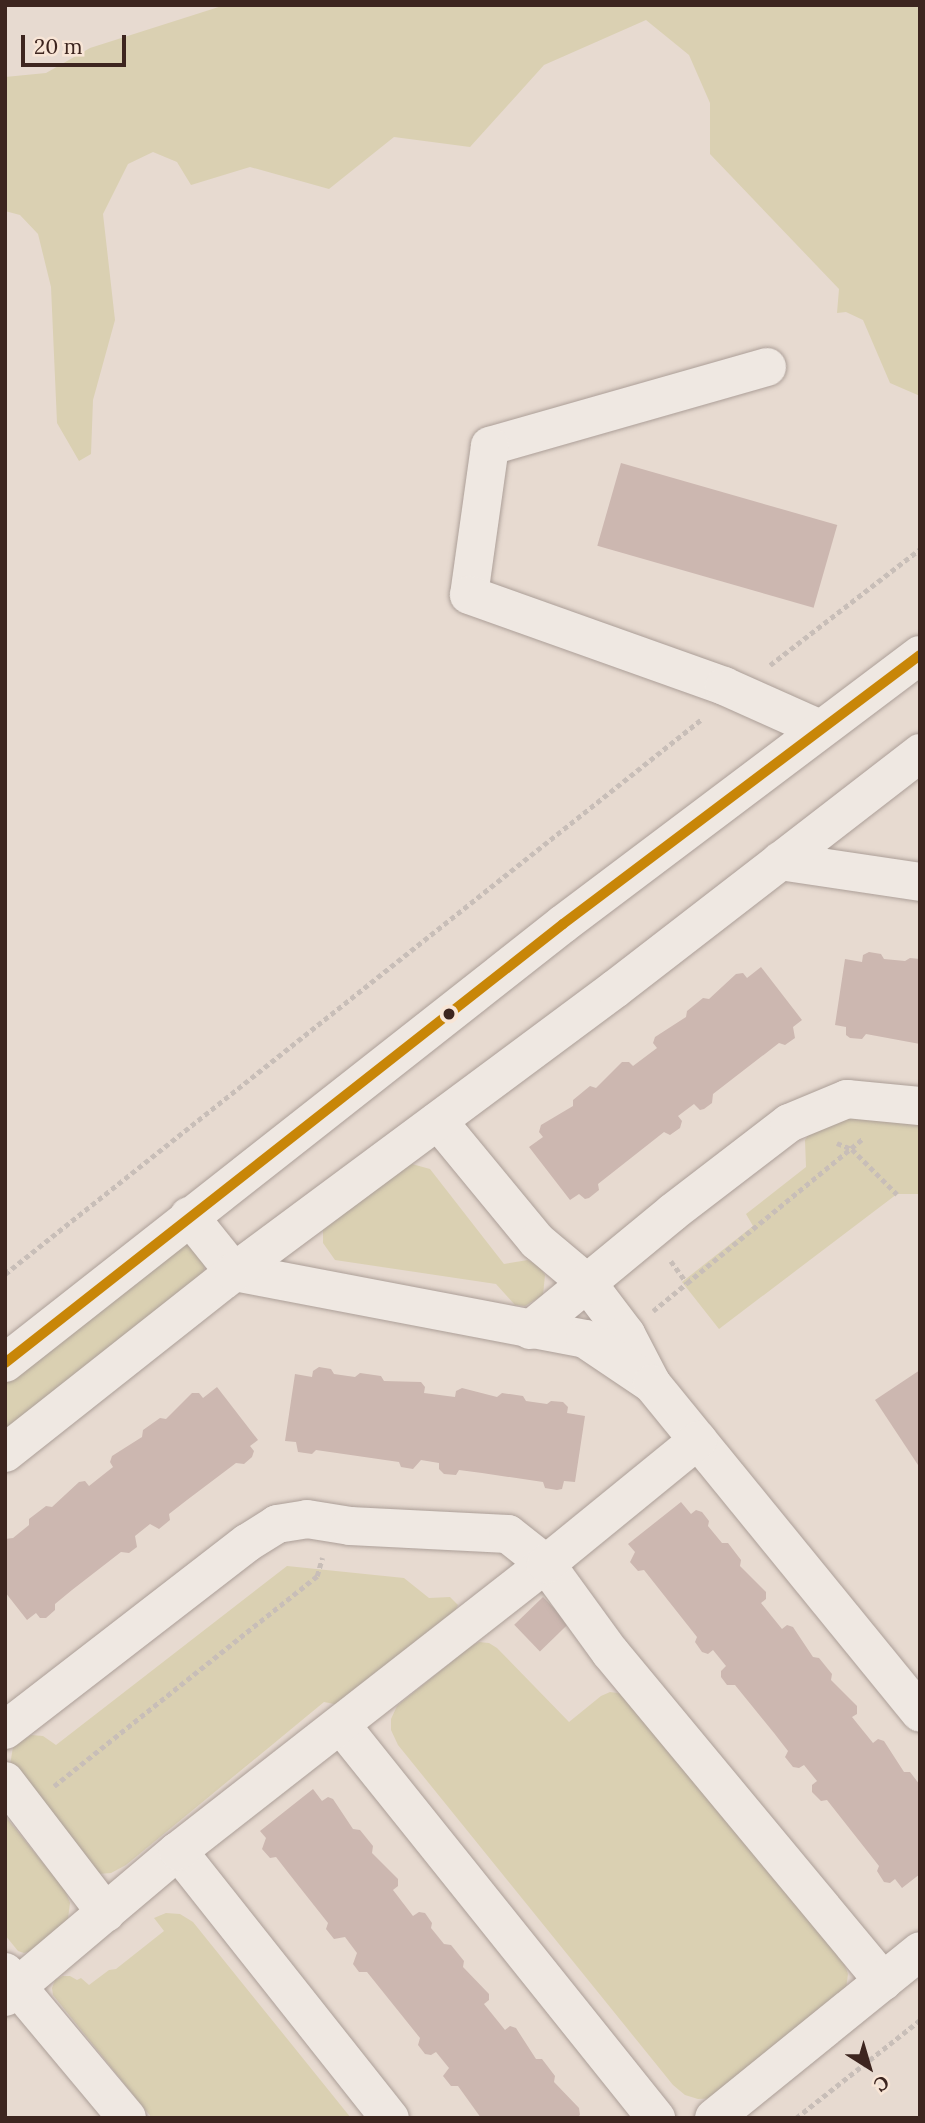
<!DOCTYPE html>
<html>
<head>
<meta charset="utf-8">
<style>
  body { margin:0 }
  #map { position:relative; width:925px; height:2123px; overflow:hidden; background:#e7dad0; font-family:Lora,serif }
  div>[style] { position:absolute }
  .green>* { inset:0; background:#dad0b2 }
  .building>* { inset:0; background:#ccb7b0; transform-origin:0 0 }
  .path>* { height:4.5px; margin-top:-2.25px; transform-origin:0; background:repeating-linear-gradient(90deg,#c8beb8 0 5px,transparent 0 8.5px) }
  .roads { filter:drop-shadow(0 0 2px #ac9f98) drop-shadow(0 0 2px #ac9f98) }
  .minor>* { height:38px; margin:-19px; padding:0 19px; transform-origin:19px; border-radius:19px; background:#efe8e2 }
  .bus-1>* { height:10px; margin:-5px; padding:0 5px; transform-origin:5px; border-radius:5px; background:#c88608 }
  .dots>* { width:19px; height:19px; translate:-50% -50%; box-sizing:border-box; border:4px solid #f8e5d6; border-radius:50% }
  span { translate:-50% -50%; white-space:nowrap; text-align:center; line-height:1.15; -webkit-text-stroke:5px #f8e5d6; paint-order:stroke }
  .frame { position:absolute; inset:0; border:7px solid #3d251f; pointer-events:none }
  .north { position:absolute; left:834px; top:2032px; width:70px; height:70px; -webkit-text-stroke:5px #f8e5d6; paint-order:stroke; rotate:143deg; font-size:19px; font-weight:700; line-height:28px; text-align:center; color:#3d251f }
  .north::after { content:''; display:block; margin:auto; width:24px; height:32px; background:#3d251f; clip-path:polygon(50% 0,100% 100%,50% 72%,0 100%) }
  .scale { position:absolute; left:21px; top:35px; width:105px; height:32px; box-sizing:border-box; border:4px solid #3d251f; border-top:0; padding-left:9px; font-size:21px; line-height:24px; white-space:nowrap; color:#3d251f; -webkit-text-stroke:5px #f8e5d6; paint-order:stroke }
</style>
</head>
<body>
<div id="map">
  <div class="green">
    <div style="clip-path:polygon(225px 5px,920px 5px,920px 396px,890px 383px,863px 320px,846px 312px,837px 313px,839px 289px,710px 154px,710px 103px,689px 55px,646px 20px,544px 65px,470px 147px,394px 137px,329px 189px,250px 167px,191px 185px,177px 162px,153px 152px,128px 164px,103px 214px,115px 320px,93px 400px,91px 454px,79px 461px,57px 423px,51px 287px,38px 234px,20px 215px,5px 211px,5px 77px,46px 73px,90px 48px)"></div>
    <div style="clip-path:polygon(853px 1117px,920px 1124px,920px 1194px,897px 1194px,719px 1329px,682px 1282px,753px 1226px,746px 1214px,806px 1167px,805px 1140px,814px 1126px)"></div>
    <div style="clip-path:polygon(412px 1164px,430px 1169px,504px 1264px,528px 1260px,539px 1266px,545px 1275px,543px 1295px,525px 1306px,515px 1305px,496px 1284px,335px 1260px,323px 1243px,323px 1230px,403px 1168px)"></div>
    <div style="clip-path:polygon(180px 1241px,190px 1244px,205px 1263px,203px 1275px,5px 1438px,5px 1375px)"></div>
    <div style="clip-path:polygon(287px 1566px,404px 1578px,429px 1598px,450px 1597px,458px 1605px,454px 1613px,339px 1705px,324px 1702px,126px 1865px,111px 1873px,98px 1874px,10px 1765px,13px 1747px,31px 1735px,43px 1736px,56px 1745px)"></div>
    <div style="clip-path:polygon(479px 1642px,489px 1643px,497px 1648px,569px 1722px,601px 1696px,610px 1692px,624px 1694px,842px 1958px,848px 1974px,846px 1989px,715px 2098px,698px 2099px,685px 2095px,673px 2085px,398px 1745px,391px 1730px,391px 1719px,397px 1706px,471px 1646px)"></div>
    <div style="clip-path:polygon(5px 1816px,65px 1890px,70px 1903px,68px 1919px,35px 1950px,24px 1953px,18px 1951px,5px 1935px)"></div>
    <div style="clip-path:polygon(166px 1913px,180px 1914px,193px 1922px,351px 2118px,152px 2118px,53px 1995px,52px 1988px,55px 1980px,63px 1976px,70px 1976px,77px 1980px,81px 1978px,89px 1985px,109px 1970px,116px 1969px,164px 1931px,154px 1918px)"></div>
  </div>
  <div class="building">
    <div style="left:621px;top:463px;width:225px;height:86px;rotate:16deg"></div>
    <div style="clip-path:polygon(869px 952px,881px 954px,884px 959px,905px 961px,910px 958px,920px 959px,920px 1044px,866px 1034px,862px 1039px,850px 1038px,846px 1035px,846px 1027px,835px 1025px,845px 959px,862px 962px,863px 955px)"></div>
    <div style="clip-path:polygon(761px 967px,802px 1020px,793px 1027px,795px 1038px,785px 1045px,779px 1043px,713px 1094px,712px 1103px,704px 1109px,700px 1110px,694px 1104px,678px 1116px,682px 1121px,680px 1128px,670px 1135px,664px 1132px,598px 1184px,599px 1190px,589px 1198px,585px 1199px,579px 1194px,570px 1200px,529px 1147px,543px 1137px,539px 1132px,541px 1125px,573px 1106px,573px 1100px,590px 1086px,596px 1088px,622px 1062px,629px 1062px,633px 1066px,657px 1048px,653px 1043px,655px 1037px,686px 1017px,687px 1011px,703px 998px,709px 999px,736px 974px,743px 973px,747px 978px)"></div>
    <div style="clip-path:polygon(319px 1367px,331px 1369px,334px 1374px,355px 1377px,360px 1373px,381px 1376px,384px 1381px,421px 1382px,425px 1387px,424px 1393px,455px 1397px,456px 1391px,462px 1388px,497px 1397px,502px 1393px,523px 1396px,526px 1401px,547px 1404px,551px 1401px,563px 1402px,568px 1407px,567px 1413px,585px 1416px,575px 1482px,564px 1481px,562px 1489px,557px 1490px,545px 1488px,543px 1482px,482px 1473px,459px 1470px,456px 1475px,444px 1474px,439px 1469px,439px 1463px,421px 1460px,413px 1469px,401px 1467px,399px 1462px,316px 1450px,312px 1454px,298px 1452px,296px 1442px,285px 1441px,295px 1374px,312px 1377px,313px 1371px)"></div>
    <div style="clip-path:polygon(920px 1370px,920px 1468px,875px 1400px)"></div>
    <div style="clip-path:polygon(217px 1387px,258px 1440px,250px 1446px,254px 1451px,252px 1457px,244px 1464px,236px 1463px,187px 1500px,169px 1514px,170px 1520px,159px 1529px,150px 1524px,135px 1536px,137px 1547px,129px 1553px,121px 1552px,72px 1590px,55px 1604px,55px 1610px,46px 1618px,40px 1618px,36px 1613px,27px 1620px,5px 1592px,5px 1539px,13px 1538px,29px 1525px,29px 1519px,46px 1506px,52px 1507px,79px 1482px,85px 1481px,89px 1486px,113px 1467px,110px 1462px,112px 1456px,142px 1437px,143px 1430px,160px 1418px,166px 1419px,192px 1393px,199px 1393px,203px 1398px)"></div>
    <div style="clip-path:polygon(681px 1502px,691px 1514px,696px 1510px,702px 1512px,709px 1521px,708px 1526px,722px 1543px,728px 1543px,741px 1560px,740px 1566px,766px 1592px,766px 1599px,761px 1603px,782px 1629px,787px 1625px,793px 1627px,813px 1657px,819px 1658px,832px 1674px,831px 1680px,857px 1706px,857px 1714px,852px 1717px,873px 1743px,878px 1739px,884px 1741px,904px 1772px,910px 1772px,920px 1785px,920px 1874px,902px 1888px,895px 1879px,890px 1883px,884px 1882px,877px 1871px,879px 1866px,827px 1800px,821px 1801px,812px 1792px,812px 1785px,817px 1781px,804px 1765px,799px 1768px,793px 1767px,785px 1757px,788px 1751px,774px 1733px,735px 1685px,727px 1685px,721px 1677px,721px 1671px,726px 1666px,713px 1650px,708px 1654px,702px 1652px,695px 1642px,697px 1637px,644px 1570px,638px 1571px,630px 1562px,635px 1552px,628px 1544px)"></div>
    <div style="left:543px;top:1597px;width:37px;height:40px;rotate:46deg"></div>
    <div style="clip-path:polygon(313px 1789px,322px 1801px,328px 1797px,333px 1799px,353px 1829px,360px 1830px,373px 1846px,372px 1853px,398px 1879px,398px 1886px,393px 1890px,413px 1916px,419px 1912px,425px 1913px,432px 1923px,431px 1928px,444px 1944px,451px 1945px,464px 1961px,463px 1967px,489px 1994px,489px 2000px,484px 2004px,505px 2030px,510px 2026px,516px 2028px,536px 2059px,542px 2059px,555px 2076px,554px 2082px,579px 2108px,580px 2115px,576px 2118px,481px 2118px,458px 2086px,451px 2086px,443px 2076px,449px 2068px,436px 2052px,431px 2055px,425px 2054px,418px 2045px,420px 2038px,367px 1972px,359px 1972px,353px 1964px,357px 1953px,345px 1937px,334px 1939px,326px 1929px,328px 1923px,290px 1875px,276px 1857px,270px 1858px,262px 1849px,266px 1838px,260px 1831px)"></div>
  </div>
  <div class="path">
    <div style="left:770px;top:665px;width:190px;rotate:-37.7deg"></div>
    <div style="left:837px;top:1143px;width:16px;rotate:22deg"></div>
    <div style="left:852px;top:1149px;width:64px;rotate:45deg"></div>
    <div style="left:671px;top:1261px;width:27px;rotate:54deg"></div>
    <div style="left:687px;top:1283px;width:227px;rotate:-39.4deg"></div>
    <div style="left:5px;top:1274px;width:892px;rotate:-38.54deg"></div>
    <div style="left:653px;top:1311px;width:44px;rotate:-39.5deg"></div>
    <div style="left:54px;top:1786px;width:337px;rotate:-38.6deg"></div>
    <div style="left:317px;top:1576px;width:19px;rotate:-74deg"></div>
    <div style="left:796px;top:2118px;width:158px;rotate:-38.3deg"></div>
  </div>
  <div class="roads">
    <div class="minor">
      <div style="left:767px;top:367px;width:288px;rotate:164.1deg"></div>
      <div style="left:490px;top:446px;width:150px;rotate:98deg"></div>
      <div style="left:469px;top:595px;width:271px;rotate:19.6deg"></div>
      <div style="left:724px;top:686px;width:105px;rotate:24.1deg"></div>
      <div style="left:780px;top:861px;width:142px;rotate:8.5deg"></div>
      <div style="left:438px;top:1121px;width:156px;rotate:50.5deg"></div>
      <div style="left:537px;top:1241px;width:67px;rotate:40.1deg"></div>
      <div style="left:588px;top:1284px;width:63px;rotate:52.8deg"></div>
      <div style="left:626px;top:1334px;width:54px;rotate:62.5deg"></div>
      <div style="left:189px;top:1216px;width:72px;rotate:51.2deg"></div>
      <div style="left:234px;top:1272px;width:357px;rotate:10.8deg"></div>
      <div style="left:585px;top:1339px;width:81px;rotate:33.9deg"></div>
      <div style="left:652px;top:1384px;width:424px;rotate:50.8deg"></div>
      <div style="left:530px;top:1330px;width:185px;rotate:-39.5deg"></div>
      <div style="left:673px;top:1212px;width:146px;rotate:-37.5deg"></div>
      <div style="left:789px;top:1123px;width:63px;rotate:-22.5deg"></div>
      <div style="left:847px;top:1099px;width:73px;rotate:5.5deg"></div>
      <div style="left:5px;top:1363px;width:710px;rotate:-38.19deg"></div>
      <div style="left:563px;top:924px;width:447px;rotate:-37deg"></div>
      <div style="left:5px;top:1453px;width:292px;rotate:-38.3deg"></div>
      <div style="left:234px;top:1272px;width:475px;rotate:-36.6deg"></div>
      <div style="left:615px;top:989px;width:386px;rotate:-37.7deg"></div>
      <div style="left:341px;top:1725px;width:504px;rotate:51.29deg"></div>
      <div style="left:5px;top:1730px;width:306px;rotate:-37.7deg"></div>
      <div style="left:247px;top:1543px;width:36px;rotate:-32deg"></div>
      <div style="left:277px;top:1524px;width:30px;rotate:-9deg"></div>
      <div style="left:307px;top:1519px;width:44px;rotate:9.2deg"></div>
      <div style="left:350px;top:1526px;width:158px;rotate:2.9deg"></div>
      <div style="left:508px;top:1534px;width:48px;rotate:38.3deg"></div>
      <div style="left:546px;top:1564px;width:109px;rotate:54deg"></div>
      <div style="left:610px;top:1652px;width:428px;rotate:50.3deg"></div>
      <div style="left:5px;top:1781px;width:166px;rotate:52.6deg"></div>
      <div style="left:178px;top:1851px;width:341px;rotate:51.6deg"></div>
      <div style="left:5px;top:1972px;width:190px;rotate:50.1deg"></div>
      <div style="left:5px;top:1997px;width:226px;rotate:-40.2deg"></div>
      <div style="left:178px;top:1851px;width:467px;rotate:-38deg"></div>
      <div style="left:546px;top:1564px;width:196px;rotate:-39.2deg"></div>
      <div style="left:714px;top:2118px;width:265px;rotate:-39deg"></div>
    </div>
  </div>
  <div class="bus-1">
    <div style="left:5px;top:1363px;width:710px;rotate:-38.19deg"></div>
    <div style="left:563px;top:924px;width:447px;rotate:-37deg"></div>
  </div>
  <div class="dots">
    <div style="left:449px;top:1014px;background:#3d251f"></div>
  </div>
  <div class="frame"></div>
  <div class="north">С</div>
  <div class="scale">20 m</div>
</div>
</body>
</html>
